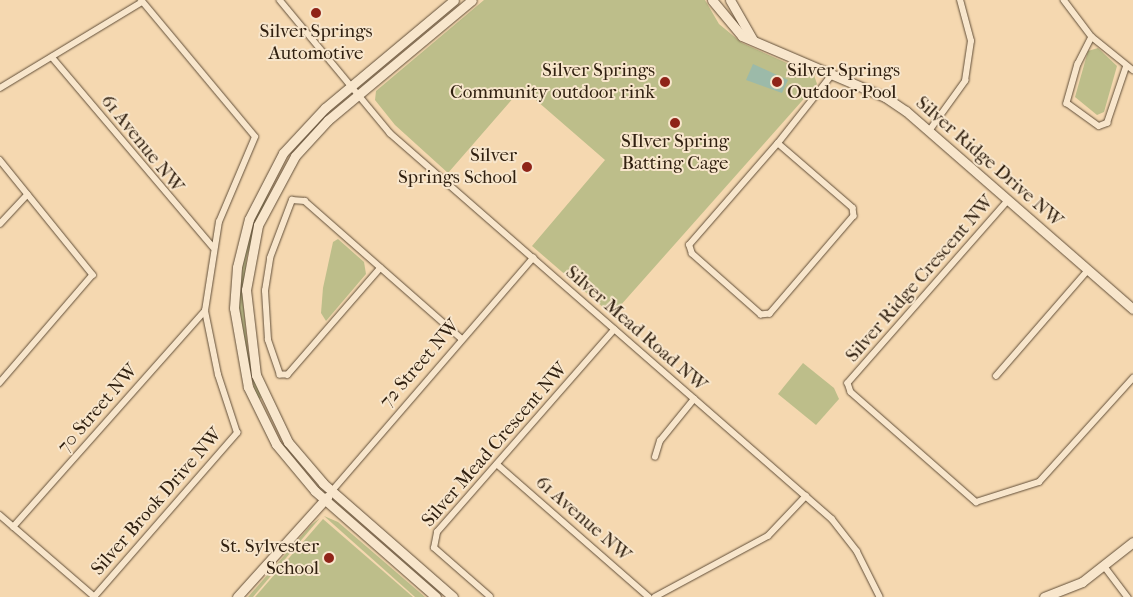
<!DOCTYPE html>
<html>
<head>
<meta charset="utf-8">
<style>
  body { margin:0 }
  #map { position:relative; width:1133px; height:597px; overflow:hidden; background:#f5d8b0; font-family:"IM FELL French Canon",serif }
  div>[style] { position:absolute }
  .green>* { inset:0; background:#bdbe8a }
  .water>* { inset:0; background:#9cbaa9 }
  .roads { filter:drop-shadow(0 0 1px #614e38) drop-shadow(0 0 1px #614e38) }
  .street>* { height:5.5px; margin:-2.75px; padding:0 2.75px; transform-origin:2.75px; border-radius:2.75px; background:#f8e6cc }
  .secondary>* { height:9px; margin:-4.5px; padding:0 4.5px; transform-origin:4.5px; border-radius:4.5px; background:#f8e6cc }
  .dots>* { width:14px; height:14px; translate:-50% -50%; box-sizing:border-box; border:2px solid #f8e6cc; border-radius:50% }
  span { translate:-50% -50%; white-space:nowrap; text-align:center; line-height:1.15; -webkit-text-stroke:4px #f8e6cc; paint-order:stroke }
  .poi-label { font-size:19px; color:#302010 }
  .right { translate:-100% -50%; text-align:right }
  .left { translate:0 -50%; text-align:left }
  .street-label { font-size:19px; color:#302010 }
</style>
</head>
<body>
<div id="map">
  <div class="green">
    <div style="clip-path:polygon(484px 0,705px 0,719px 24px,742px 43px,814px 75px,817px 84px,612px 315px,532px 246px,605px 160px,522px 88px,448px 173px,395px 125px,375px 100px,376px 91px)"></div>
    <div style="clip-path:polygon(1098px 48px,1117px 66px,1104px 112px,1097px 115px,1075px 97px,1088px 51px)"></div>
    <div style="clip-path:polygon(268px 184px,271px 185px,247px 256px,243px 299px,248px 353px,261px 398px,257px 400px,238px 317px,240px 271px,249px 228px)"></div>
    <div style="clip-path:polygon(338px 239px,364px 262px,366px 274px,326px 321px,321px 313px,323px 288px,333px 242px)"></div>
    <div style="clip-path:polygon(803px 363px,834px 388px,839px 399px,816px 425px,778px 394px)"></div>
    <div style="clip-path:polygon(324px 516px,338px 522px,425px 597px,415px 597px)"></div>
    <div style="clip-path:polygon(320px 518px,253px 597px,248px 597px,311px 525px)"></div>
    <div style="clip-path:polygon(323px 519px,413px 597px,255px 597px)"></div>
  </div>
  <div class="water">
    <div style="clip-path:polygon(753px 64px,788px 80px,782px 93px,746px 80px)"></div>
  </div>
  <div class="roads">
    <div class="street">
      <div style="left:280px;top:0;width:173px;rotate:50.4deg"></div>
      <div style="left:390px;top:133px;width:587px;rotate:41.13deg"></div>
      <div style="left:832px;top:519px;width:41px;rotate:52deg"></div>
      <div style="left:857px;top:551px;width:51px;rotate:63.4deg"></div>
      <div style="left:1064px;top:0;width:46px;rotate:52.9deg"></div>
      <div style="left:1092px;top:37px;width:53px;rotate:38.8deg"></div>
      <div style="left:1092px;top:37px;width:30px;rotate:117deg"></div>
      <div style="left:1078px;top:64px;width:41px;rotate:105.8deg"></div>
      <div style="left:1067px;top:103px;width:39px;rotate:36deg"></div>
      <div style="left:1099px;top:126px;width:9px;rotate:-21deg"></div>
      <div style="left:1107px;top:123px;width:59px;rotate:-71.3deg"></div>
      <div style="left:52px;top:57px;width:249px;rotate:49.7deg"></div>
      <div style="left:0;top:88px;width:166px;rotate:-31.2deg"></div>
      <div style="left:929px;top:131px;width:62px;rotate:-54.2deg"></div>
      <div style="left:965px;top:81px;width:40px;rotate:-81.5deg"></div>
      <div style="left:971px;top:41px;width:42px;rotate:-105deg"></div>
      <div style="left:778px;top:143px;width:99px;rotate:40.9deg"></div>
      <div style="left:853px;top:208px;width:8px;rotate:83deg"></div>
      <div style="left:854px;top:216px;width:129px;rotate:130.6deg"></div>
      <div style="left:770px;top:314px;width:9px;rotate:174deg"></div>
      <div style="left:761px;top:315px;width:92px;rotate:-138.5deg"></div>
      <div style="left:692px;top:254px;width:9px;rotate:-108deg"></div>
      <div style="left:689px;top:245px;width:135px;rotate:-48.9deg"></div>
      <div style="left:778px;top:143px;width:85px;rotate:-51.7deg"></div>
      <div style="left:0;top:160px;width:148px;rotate:51deg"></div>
      <div style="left:93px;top:275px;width:143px;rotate:130.7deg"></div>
      <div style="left:1009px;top:200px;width:244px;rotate:131.3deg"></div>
      <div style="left:848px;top:383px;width:9px;rotate:72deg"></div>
      <div style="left:851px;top:392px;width:167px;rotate:41.3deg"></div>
      <div style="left:976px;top:502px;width:66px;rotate:-17.6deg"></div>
      <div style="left:1039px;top:482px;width:140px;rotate:-47.9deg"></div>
      <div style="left:0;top:224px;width:40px;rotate:-47deg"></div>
      <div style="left:381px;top:268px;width:142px;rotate:131deg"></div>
      <div style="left:288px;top:375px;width:8px;rotate:180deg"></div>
      <div style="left:280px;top:375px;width:37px;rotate:-109deg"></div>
      <div style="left:268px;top:340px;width:49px;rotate:-93.5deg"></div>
      <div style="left:265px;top:291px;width:33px;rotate:-81deg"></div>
      <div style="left:270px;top:258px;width:62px;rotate:-69.2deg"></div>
      <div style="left:292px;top:200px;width:13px;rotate:4deg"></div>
      <div style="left:305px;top:201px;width:209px;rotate:41.3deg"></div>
      <div style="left:996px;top:376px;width:140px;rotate:-49deg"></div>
      <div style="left:655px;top:457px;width:17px;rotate:-73deg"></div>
      <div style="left:660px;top:441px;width:54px;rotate:-51deg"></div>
      <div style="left:497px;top:464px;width:202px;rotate:41.2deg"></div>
      <div style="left:332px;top:491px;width:308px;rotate:-49.2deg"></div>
      <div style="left:0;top:515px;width:125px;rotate:40.8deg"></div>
      <div style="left:13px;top:527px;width:289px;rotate:-48.4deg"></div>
      <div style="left:1105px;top:567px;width:38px;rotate:53deg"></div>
      <div style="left:94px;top:597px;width:218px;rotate:-48.9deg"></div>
      <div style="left:237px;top:433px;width:61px;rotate:-108.1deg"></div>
      <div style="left:218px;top:375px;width:65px;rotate:-101.5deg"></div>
      <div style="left:205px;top:311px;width:90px;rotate:-81.1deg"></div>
      <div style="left:219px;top:222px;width:92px;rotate:-67deg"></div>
      <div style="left:255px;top:137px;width:178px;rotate:-129.8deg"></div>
      <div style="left:490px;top:597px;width:74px;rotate:-138.8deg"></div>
      <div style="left:434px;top:548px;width:16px;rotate:-79deg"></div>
      <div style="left:437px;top:532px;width:269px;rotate:-48.8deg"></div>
      <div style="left:655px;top:597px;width:128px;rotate:-28.4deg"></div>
      <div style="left:768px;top:536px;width:55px;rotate:-46.5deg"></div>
    </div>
    <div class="secondary">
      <div style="left:712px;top:0;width:47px;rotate:50.2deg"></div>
      <div style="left:742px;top:36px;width:155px;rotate:23.1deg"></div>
      <div style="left:885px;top:97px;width:25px;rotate:34deg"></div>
      <div style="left:906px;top:111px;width:301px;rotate:41.1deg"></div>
      <div style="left:730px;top:0;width:46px;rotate:60.1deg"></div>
      <div style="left:237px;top:597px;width:135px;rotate:-48deg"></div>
      <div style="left:436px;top:597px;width:161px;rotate:-138.8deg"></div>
      <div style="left:315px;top:491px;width:61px;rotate:-129.7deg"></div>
      <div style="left:276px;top:444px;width:64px;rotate:-116.2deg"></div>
      <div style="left:248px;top:387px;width:80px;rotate:-100deg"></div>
      <div style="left:234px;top:308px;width:41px;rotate:-85.8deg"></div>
      <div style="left:237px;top:267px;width:49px;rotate:-76deg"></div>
      <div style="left:249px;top:219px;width:74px;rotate:-62.7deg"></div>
      <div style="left:283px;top:153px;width:62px;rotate:-47deg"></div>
      <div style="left:325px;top:108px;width:168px;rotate:-39.9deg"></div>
      <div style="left:453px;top:597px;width:173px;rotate:-138.8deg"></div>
      <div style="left:323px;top:483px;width:54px;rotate:-130.5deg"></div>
      <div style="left:288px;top:442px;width:74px;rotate:-115.5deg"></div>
      <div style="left:256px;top:375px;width:86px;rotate:-96.7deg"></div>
      <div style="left:246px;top:290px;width:66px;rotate:-79.5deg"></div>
      <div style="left:258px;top:225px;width:78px;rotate:-61.8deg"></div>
      <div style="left:295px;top:156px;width:49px;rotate:-47.5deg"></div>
      <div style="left:328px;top:120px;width:187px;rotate:-39.8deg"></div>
      <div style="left:1044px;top:597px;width:41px;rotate:-21.5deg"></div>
      <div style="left:1082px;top:582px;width:65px;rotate:-38.1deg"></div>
    </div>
  </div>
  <div class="dots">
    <div style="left:316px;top:13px;background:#8f2418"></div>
    <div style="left:665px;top:82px;background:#8f2418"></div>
    <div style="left:777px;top:82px;background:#8f2418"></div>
    <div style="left:675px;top:123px;background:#8f2418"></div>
    <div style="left:527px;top:167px;background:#8f2418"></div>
    <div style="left:329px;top:558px;background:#8f2418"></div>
  </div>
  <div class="poi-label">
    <span style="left:316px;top:43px">Silver Springs<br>Automotive</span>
    <span class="right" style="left:655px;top:82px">Silver Springs<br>Community outdoor rink</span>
    <span class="left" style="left:787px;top:82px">Silver Springs<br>Outdoor Pool</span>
    <span style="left:675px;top:153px">SIlver Spring<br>Batting Cage</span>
    <span class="right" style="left:517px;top:167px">Silver<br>Springs School</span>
    <span class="right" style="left:319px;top:558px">St. Sylvester<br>School</span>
  </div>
  <div class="street-label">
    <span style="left:142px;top:144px;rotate:51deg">61 Avenue NW</span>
    <span style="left:989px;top:162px;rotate:41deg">Silver Ridge Drive NW</span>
    <span style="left:920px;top:279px;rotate:-49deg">Silver Ridge Crescent NW</span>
    <span style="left:636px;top:329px;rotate:41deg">Silver Mead Road NW</span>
    <span style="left:420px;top:364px;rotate:-49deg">72 Street NW</span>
    <span style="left:98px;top:409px;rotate:-49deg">70 Street NW</span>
    <span style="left:495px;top:445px;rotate:-49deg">Silver Mead Crescent NW</span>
    <span style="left:157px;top:502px;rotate:-49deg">Silver Brook Drive NW</span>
    <span style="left:583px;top:519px;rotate:41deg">61 Avenue NW</span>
  </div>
</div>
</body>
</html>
